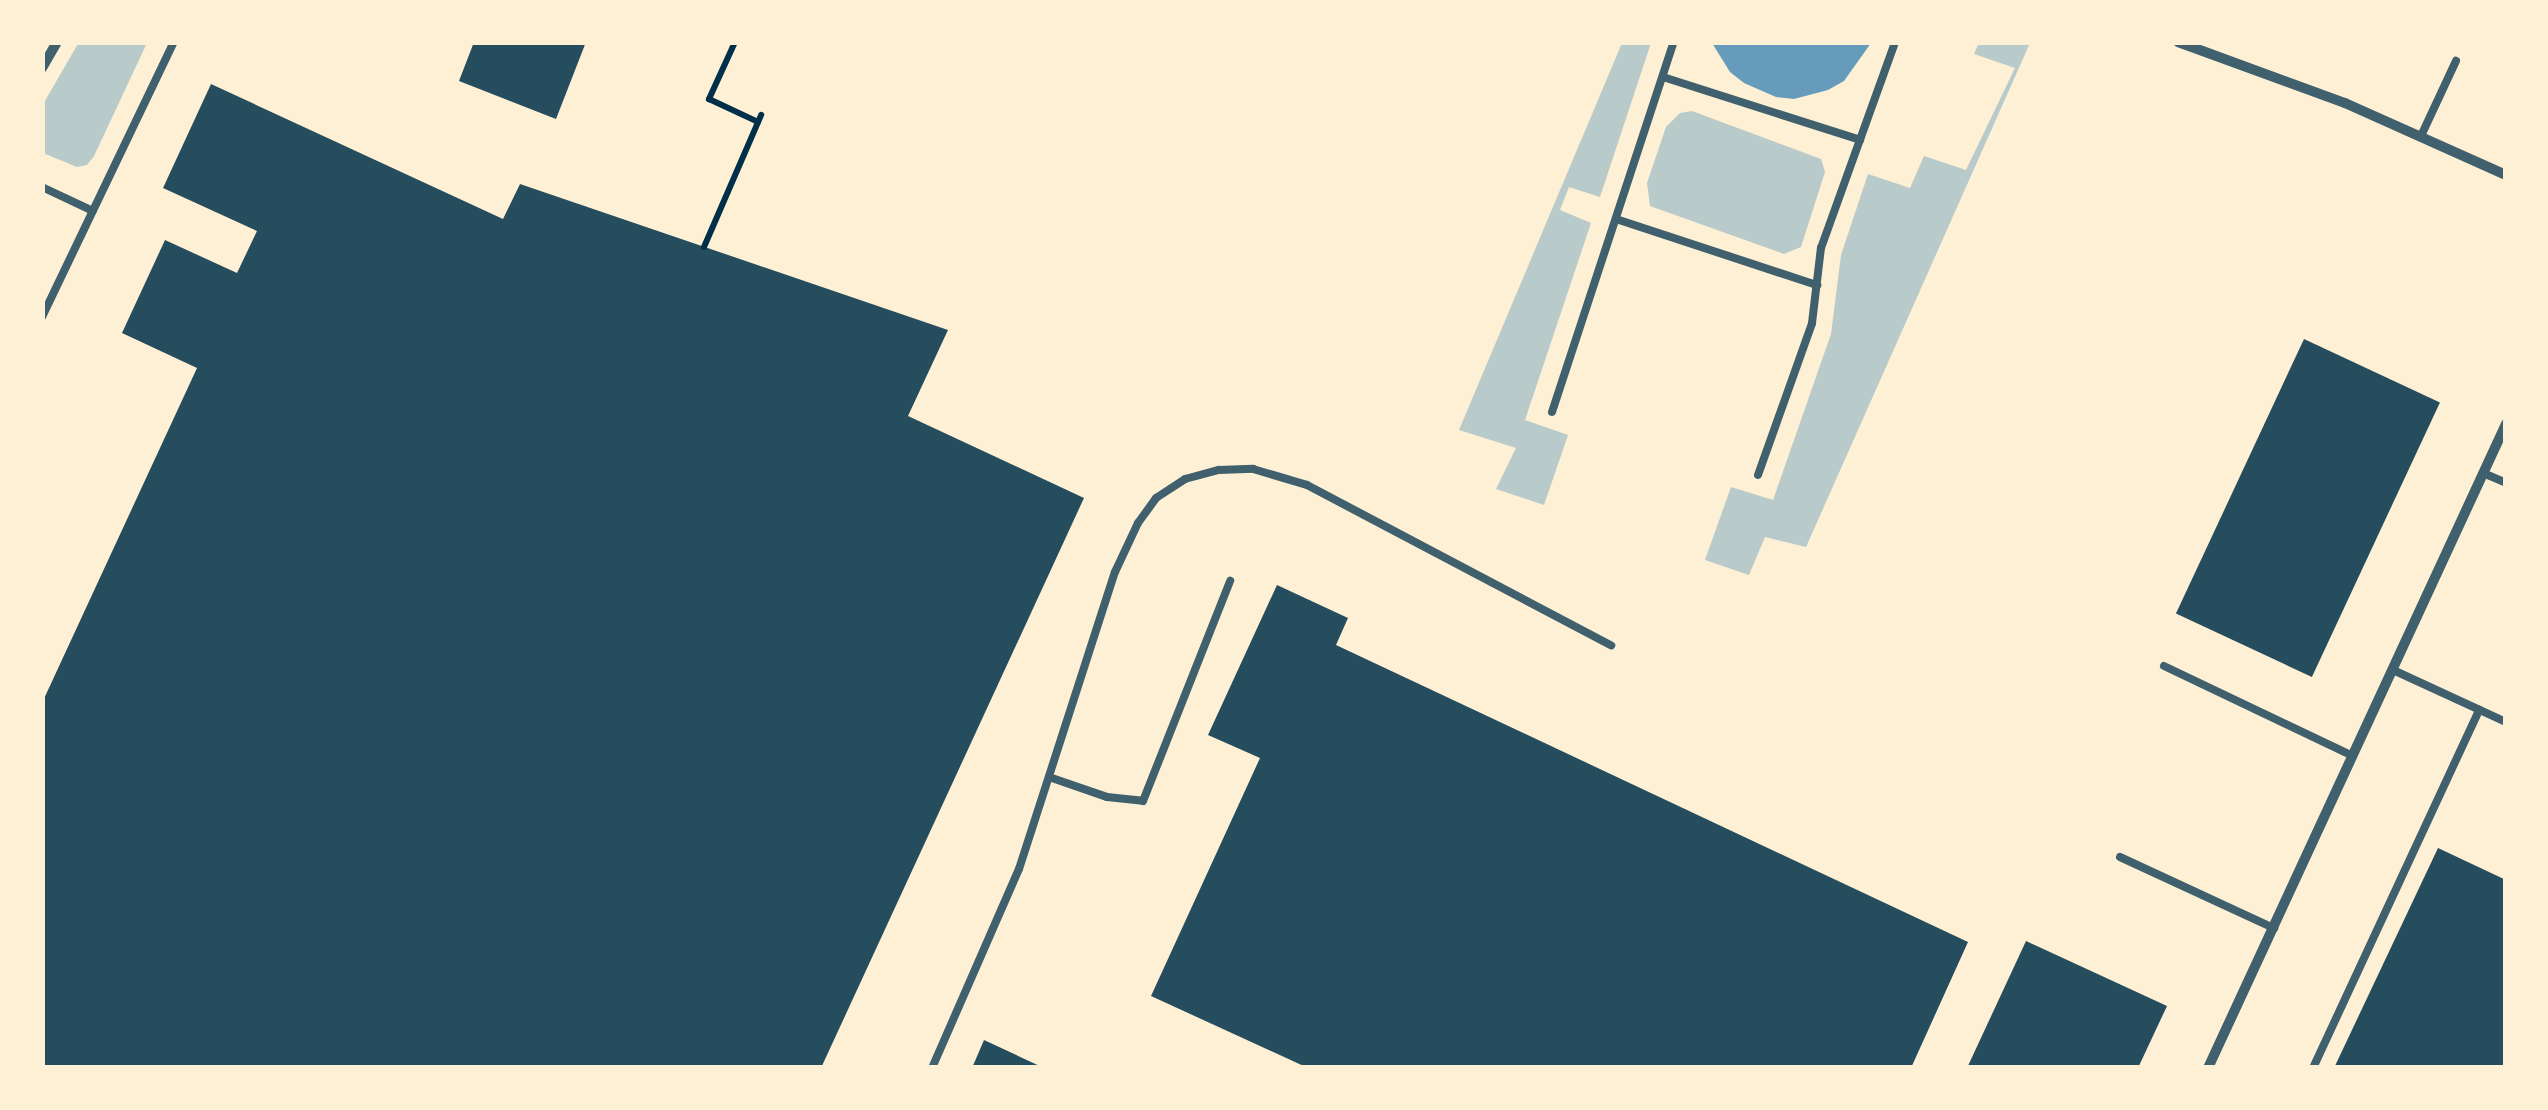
<!DOCTYPE html>
<html>
<head>
<meta charset="utf-8">
<style>
  body { margin:0 }
  #map { position:relative; width:2548px; height:1110px; overflow:hidden; background:#fdf0d5; font-family:Arial,sans-serif }
  div>[style] { position:absolute }
  .green>* { inset:0; background:#b9caca }
  .water>* { inset:0; background:#669bbc }
  .building>* { inset:0; background:#264d5e; transform-origin:0 0 }
  .path>* { height:6px; margin:-3px; padding:0 3px; transform-origin:3px; border-radius:3px; background:#003049 }
  .service>* { height:8px; margin:-4px; padding:0 4px; transform-origin:4px; border-radius:4px; background:#3f606c }
  .minor>* { height:10px; margin:-5px; padding:0 5px; transform-origin:5px; border-radius:5px; background:#3f606c }
  span { translate:-50% -50%; white-space:nowrap; text-align:center; line-height:1.15; -webkit-text-stroke:10px #fdf0d5; paint-order:stroke }
  .frame { position:absolute; inset:0; border:45px solid #fdf0d5; pointer-events:none }
</style>
</head>
<body>
<div id="map">
  <div class="green">
    <div style="clip-path:polygon(79px 42px,147px 43px,94px 156px,87px 165px,77px 167px,43px 153px,42px 106px)"></div>
    <div style="clip-path:polygon(1622px 43px,1651px 43px,1600px 197px,1569px 187px,1560px 210px,1591px 223px,1525px 420px,1568px 435px,1544px 505px,1496px 489px,1516px 448px,1459px 430px)"></div>
    <div style="clip-path:polygon(1979px 43px,2030px 43px,1806px 547px,1765px 537px,1749px 575px,1705px 560px,1731px 487px,1773px 500px,1831px 334px,1841px 255px,1868px 174px,1910px 188px,1924px 156px,1966px 170px,2015px 68px,1974px 54px)"></div>
    <div style="clip-path:polygon(1692px 111px,1821px 159px,1825px 172px,1801px 247px,1784px 254px,1650px 206px,1647px 183px,1666px 127px,1680px 113px)"></div>
  </div>
  <div class="water">
    <div style="clip-path:polygon(1712px 43px,1871px 43px,1844px 81px,1828px 90px,1794px 99px,1776px 97px,1744px 83px,1730px 72px)"></div>
  </div>
  <div class="building">
    <div style="clip-path:polygon(474px 42px,586px 42px,556px 119px,459px 81px)"></div>
    <div style="clip-path:polygon(211px 84px,503px 219px,520px 184px,948px 330px,908px 416px,1084px 498px,821px 1068px,42px 1068px,42px 703px,197px 368px,122px 333px,165px 240px,237px 273px,257px 231px,163px 188px)"></div>
    <div style="left:2304px;top:339px;width:150px;height:303px;rotate:25deg"></div>
    <div style="clip-path:polygon(1277px 585px,1348px 618px,1336px 645px,1968px 942px,1911px 1068px,1308px 1068px,1151px 996px,1260px 758px,1208px 735px)"></div>
    <div style="clip-path:polygon(2438px 848px,2506px 880px,2506px 1068px,2334px 1068px)"></div>
    <div style="clip-path:polygon(2026px 941px,2167px 1006px,2138px 1068px,1967px 1068px)"></div>
    <div style="clip-path:polygon(984px 1040px,1044px 1068px,972px 1068px)"></div>
  </div>
  <div class="path">
    <div style="left:735px;top:42px;width:63px;rotate:114.5deg"></div>
    <div style="left:709px;top:99px;width:54px;rotate:25.1deg"></div>
    <div style="left:704px;top:247px;width:144px;rotate:-66.6deg"></div>
  </div>
  <div class="service">
    <div style="left:1663px;top:77px;width:207px;rotate:17.7deg"></div>
    <div style="left:2421px;top:136px;width:83px;rotate:-65deg"></div>
    <div style="left:42px;top:187px;width:56px;rotate:25.2deg"></div>
    <div style="left:1616px;top:219px;width:212px;rotate:18.2deg"></div>
    <div style="left:42px;top:317px;width:305px;rotate:-64.4deg"></div>
    <div style="left:1552px;top:412px;width:390px;rotate:-71.8deg"></div>
    <div style="left:2483px;top:473px;width:25px;rotate:23deg"></div>
    <div style="left:1758px;top:475px;width:161px;rotate:-70.4deg"></div>
    <div style="left:1812px;top:323px;width:76px;rotate:-83.2deg"></div>
    <div style="left:1821px;top:248px;width:219px;rotate:-70.2deg"></div>
    <div style="left:2164px;top:666px;width:209px;rotate:25.5deg"></div>
    <div style="left:2393px;top:670px;width:124px;rotate:24.7deg"></div>
    <div style="left:1049px;top:777px;width:61px;rotate:19deg"></div>
    <div style="left:1107px;top:797px;width:36px;rotate:6deg"></div>
    <div style="left:1143px;top:801px;width:237px;rotate:-68.4deg"></div>
    <div style="left:2120px;top:857px;width:170px;rotate:24.8deg"></div>
    <div style="left:932px;top:1068px;width:217px;rotate:-66.4deg"></div>
    <div style="left:1019px;top:869px;width:312px;rotate:-72.1deg"></div>
    <div style="left:1115px;top:572px;width:54px;rotate:-64.9deg"></div>
    <div style="left:1138px;top:523px;width:31px;rotate:-54deg"></div>
    <div style="left:1156px;top:498px;width:35px;rotate:-33deg"></div>
    <div style="left:1185px;top:479px;width:35px;rotate:-15deg"></div>
    <div style="left:1219px;top:470px;width:34px;rotate:-2deg"></div>
    <div style="left:1253px;top:469px;width:56px;rotate:16.5deg"></div>
    <div style="left:1307px;top:485px;width:344px;rotate:27.8deg"></div>
    <div style="left:2313px;top:1068px;width:395px;rotate:-65.1deg"></div>
  </div>
  <div class="minor">
    <div style="left:2178px;top:42px;width:178px;rotate:20.1deg"></div>
    <div style="left:2345px;top:103px;width:176px;rotate:24.1deg"></div>
    <div style="left:42px;top:68px;width:30px;rotate:-60deg"></div>
    <div style="left:2208px;top:1068px;width:710px;rotate:-65.17deg"></div>
  </div>
  <div class="frame"></div>
</div>
</body>
</html>
